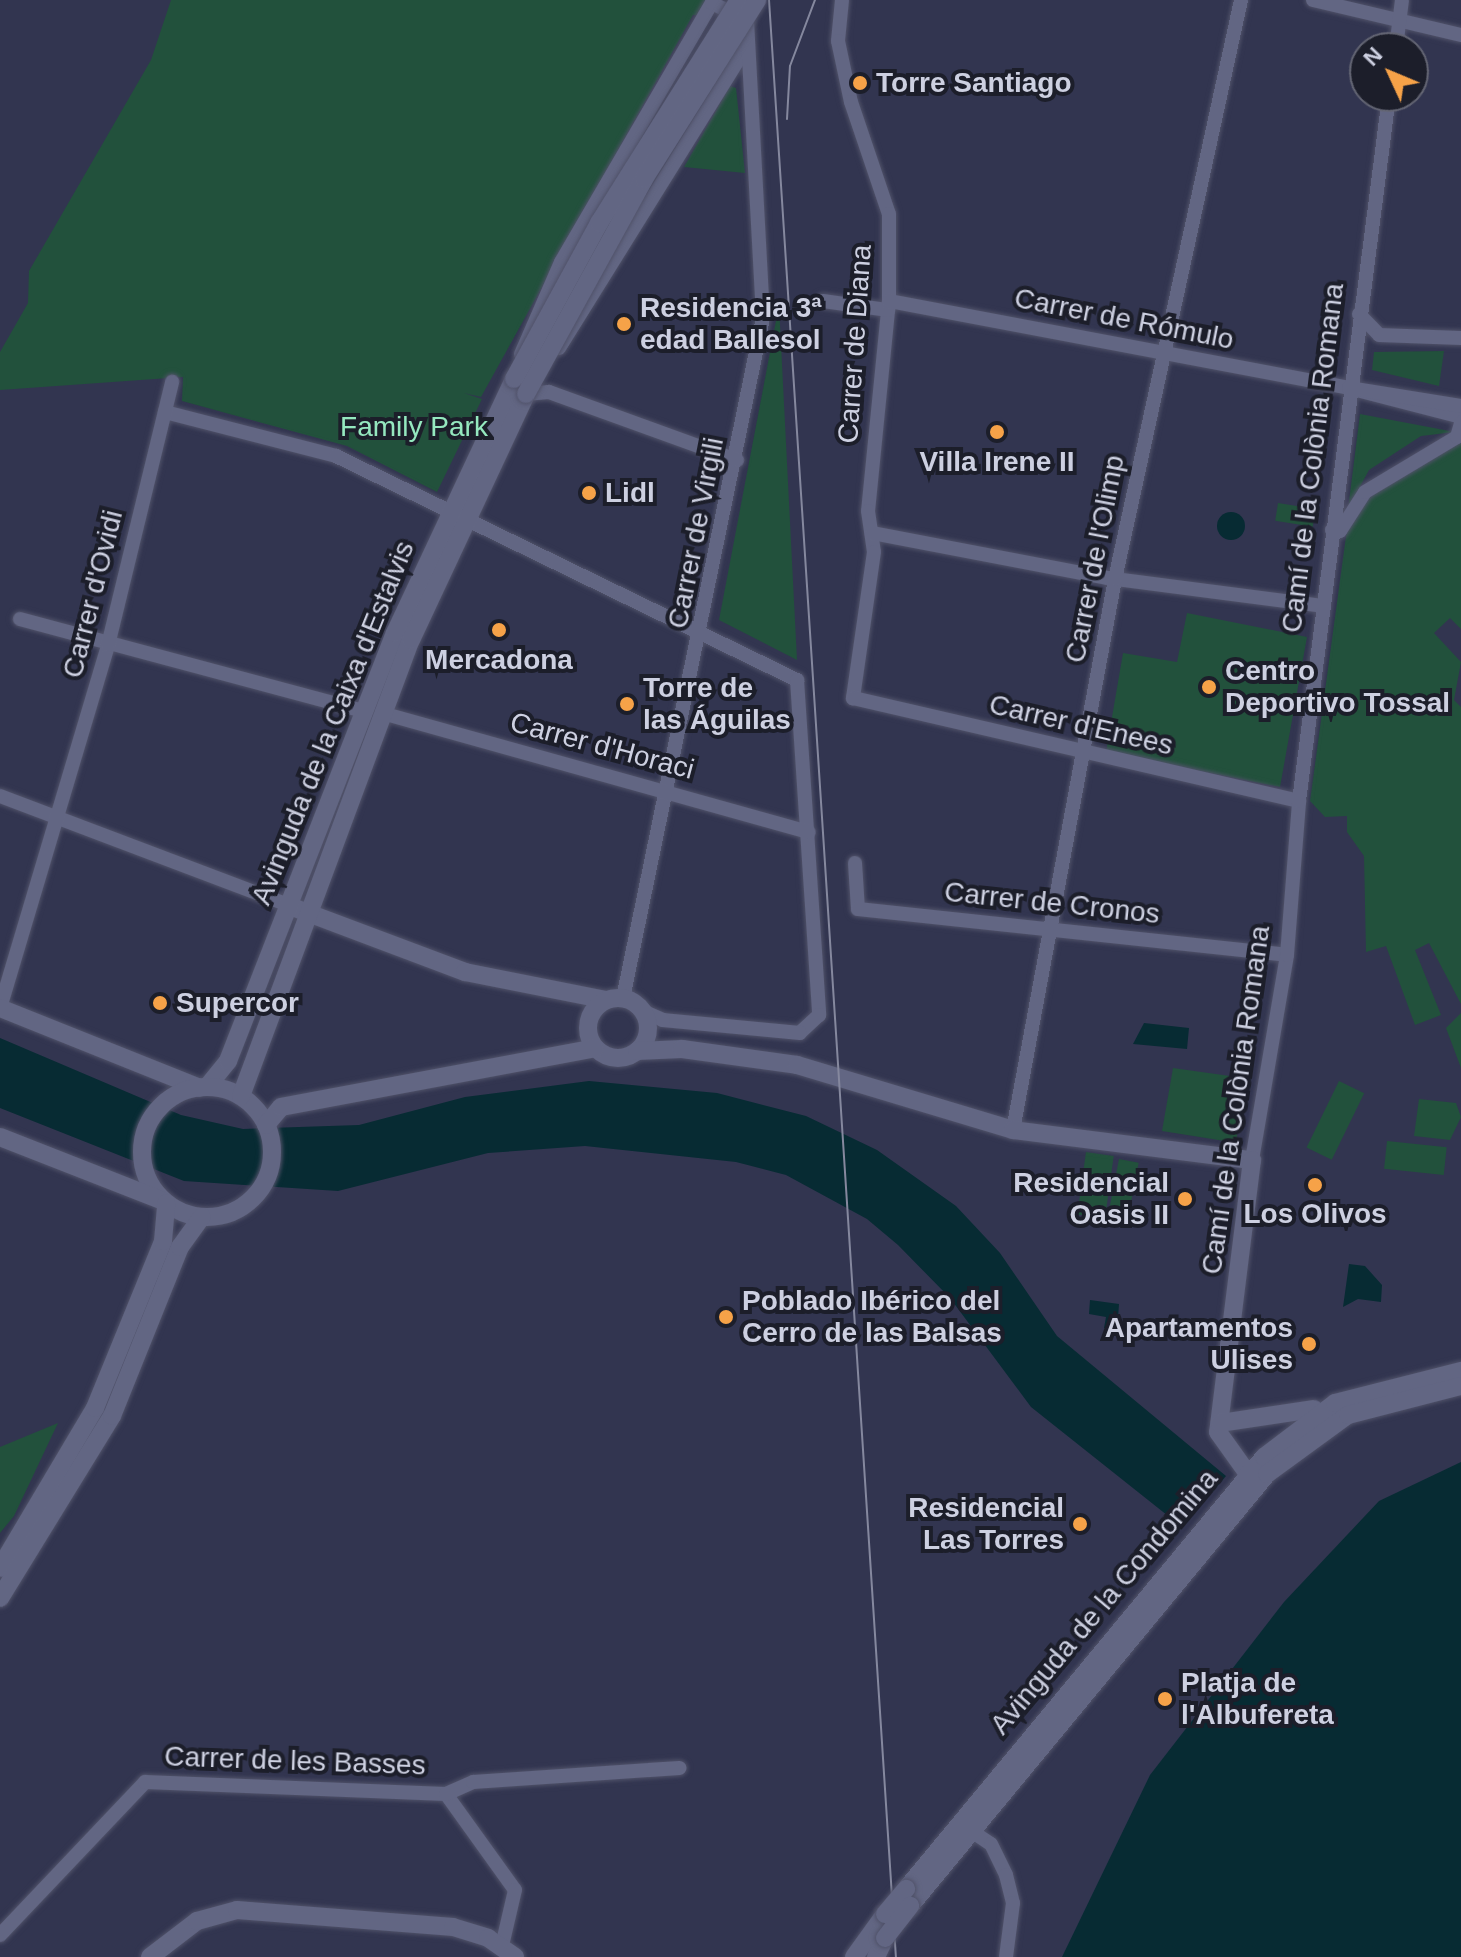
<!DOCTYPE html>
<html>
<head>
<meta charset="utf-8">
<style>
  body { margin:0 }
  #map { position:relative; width:1461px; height:1957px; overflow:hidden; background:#323550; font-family:Arial,sans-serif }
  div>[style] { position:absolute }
  .green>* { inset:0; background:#22513c; transform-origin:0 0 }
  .water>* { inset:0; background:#072b33 }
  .round { border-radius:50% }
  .roads { filter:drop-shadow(0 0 2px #505269) drop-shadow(0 0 2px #505269) }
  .street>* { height:14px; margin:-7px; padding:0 7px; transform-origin:7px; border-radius:7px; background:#626683 }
  .secondary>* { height:18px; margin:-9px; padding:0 9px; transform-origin:9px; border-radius:9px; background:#626683 }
  .secondary>.ring { margin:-9px; padding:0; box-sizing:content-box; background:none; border:18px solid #626683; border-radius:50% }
  .tram>* { height:2px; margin:-1px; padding:0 1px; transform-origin:1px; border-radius:1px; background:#85889e }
  .bridges { filter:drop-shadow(0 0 2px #505269) drop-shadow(0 0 2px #505269) }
  .secondary-bridge>* { height:18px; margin:-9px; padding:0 9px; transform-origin:9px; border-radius:9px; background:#626683 }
  .dots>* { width:22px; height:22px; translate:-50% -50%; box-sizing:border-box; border:4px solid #1c1e2a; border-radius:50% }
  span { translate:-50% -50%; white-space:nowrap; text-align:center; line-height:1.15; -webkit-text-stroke:8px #1c1e2a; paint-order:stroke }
  .poi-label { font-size:28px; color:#cdd0e1; font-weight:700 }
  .left { translate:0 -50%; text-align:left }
  .right { translate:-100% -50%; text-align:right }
  .street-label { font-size:28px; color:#cdd0e1 }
  .park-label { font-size:28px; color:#95e8bf }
  .north { position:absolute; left:1349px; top:32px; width:80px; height:80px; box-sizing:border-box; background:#1c1e2a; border:2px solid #636573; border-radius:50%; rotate:314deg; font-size:22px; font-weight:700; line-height:32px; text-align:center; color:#cdd0e1 }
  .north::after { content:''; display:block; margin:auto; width:28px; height:36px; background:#f6a248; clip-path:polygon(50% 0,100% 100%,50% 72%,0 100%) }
</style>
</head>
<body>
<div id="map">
  <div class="green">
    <div style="clip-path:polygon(171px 0,714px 0,705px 16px,693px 15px,481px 397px,464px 393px,482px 399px,437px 492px,347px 446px,182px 401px,183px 377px,0 390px,0 352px,28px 303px,29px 271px,151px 60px)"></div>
    <div style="clip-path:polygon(730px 86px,736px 88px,745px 173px,684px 167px)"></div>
    <div style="clip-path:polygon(779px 305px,797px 660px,719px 620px)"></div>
    <div style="clip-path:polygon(1444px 351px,1439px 386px,1372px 370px,1374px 352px)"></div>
    <div style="clip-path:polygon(1360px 414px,1455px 432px,1421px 436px,1369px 470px,1348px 509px)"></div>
    <div style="clip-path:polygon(1461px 437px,1461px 629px,1450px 618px,1434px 633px,1461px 662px,1454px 700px,1461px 707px,1461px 1004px,1429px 943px,1415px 950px,1441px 1015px,1415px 1025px,1386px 946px,1366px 952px,1364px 856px,1347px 832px,1347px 816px,1325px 817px,1310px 801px,1347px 529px,1375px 490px)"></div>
    <div style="left:1278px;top:503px;width:38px;height:18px;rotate:9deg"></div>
    <div style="clip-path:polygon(1187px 613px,1307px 637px,1280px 787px,1106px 752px,1123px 653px,1177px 662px)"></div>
    <div style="clip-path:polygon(1461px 1013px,1461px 1068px,1446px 1028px)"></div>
    <div style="clip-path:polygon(1173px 1068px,1237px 1077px,1237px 1143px,1162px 1131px)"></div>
    <div style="left:1339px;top:1081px;width:28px;height:74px;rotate:26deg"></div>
    <div style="clip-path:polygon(1419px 1099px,1456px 1103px,1461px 1117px,1450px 1140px,1414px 1136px)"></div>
    <div style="left:1387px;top:1141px;width:60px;height:28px;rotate:6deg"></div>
    <div style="left:1086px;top:1152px;width:28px;height:63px;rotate:8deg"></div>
    <div style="left:1119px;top:1159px;width:20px;height:62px;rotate:11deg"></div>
    <div style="clip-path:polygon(58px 1423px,14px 1516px,0 1533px,0 1447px)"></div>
  </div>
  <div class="water">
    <div class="round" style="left:1217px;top:512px;width:28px;height:28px"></div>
    <div style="clip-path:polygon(1144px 1023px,1189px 1028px,1187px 1049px,1133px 1044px)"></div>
    <div style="clip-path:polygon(0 1038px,181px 1115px,243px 1129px,359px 1125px,465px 1097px,589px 1081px,717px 1093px,806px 1116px,877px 1150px,956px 1206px,1000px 1253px,1057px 1336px,1226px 1476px,1182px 1527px,1031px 1407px,950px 1298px,898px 1245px,867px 1219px,786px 1175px,736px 1162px,585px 1146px,488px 1153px,338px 1191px,184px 1181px,0 1108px)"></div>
    <div style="clip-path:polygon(1349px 1264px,1365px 1266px,1382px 1285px,1381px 1302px,1358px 1299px,1343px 1307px)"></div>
    <div style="clip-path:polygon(1090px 1300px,1119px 1304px,1117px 1332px,1104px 1328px,1106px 1317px,1089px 1314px)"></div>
    <div style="clip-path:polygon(1461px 1462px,1461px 1957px,1062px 1957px,1150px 1775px,1284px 1602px,1379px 1501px)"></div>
  </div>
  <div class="roads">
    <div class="street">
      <div style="left:842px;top:0;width:41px;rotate:95.6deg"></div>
      <div style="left:838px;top:41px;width:62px;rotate:78deg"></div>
      <div style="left:851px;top:102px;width:118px;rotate:71.3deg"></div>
      <div style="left:889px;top:214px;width:87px;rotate:90deg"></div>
      <div style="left:889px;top:301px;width:211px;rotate:95.7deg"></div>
      <div style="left:868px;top:511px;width:41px;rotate:81.7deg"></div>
      <div style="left:874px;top:552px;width:148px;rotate:98.2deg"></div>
      <div style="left:853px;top:698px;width:458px;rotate:13deg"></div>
      <div style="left:1313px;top:0;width:152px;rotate:13.3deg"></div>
      <div style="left:1396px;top:48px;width:48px;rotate:-82.9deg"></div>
      <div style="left:823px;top:301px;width:66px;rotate:7.9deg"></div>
      <div style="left:889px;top:301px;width:468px;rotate:10.7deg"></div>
      <div style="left:1349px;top:388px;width:116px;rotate:14.5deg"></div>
      <div style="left:1359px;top:314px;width:29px;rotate:46deg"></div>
      <div style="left:1379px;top:335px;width:82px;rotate:2.1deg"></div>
      <div style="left:559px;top:348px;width:358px;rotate:-58.1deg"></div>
      <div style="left:521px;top:354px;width:100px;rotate:-66.5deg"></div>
      <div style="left:561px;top:262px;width:300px;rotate:-59.8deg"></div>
      <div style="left:712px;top:3px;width:39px;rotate:27deg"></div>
      <div style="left:747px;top:21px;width:297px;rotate:86.9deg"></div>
      <div style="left:763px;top:318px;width:694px;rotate:101.63deg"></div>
      <div style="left:1349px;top:388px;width:113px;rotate:9.1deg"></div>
      <div style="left:526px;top:394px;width:23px;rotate:-5deg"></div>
      <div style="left:549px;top:392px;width:200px;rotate:19.9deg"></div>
      <div style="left:165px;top:412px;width:177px;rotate:14.4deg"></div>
      <div style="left:336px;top:456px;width:513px;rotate:25.92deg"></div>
      <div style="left:797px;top:680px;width:336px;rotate:86.2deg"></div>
      <div style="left:819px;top:1015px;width:26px;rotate:137deg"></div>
      <div style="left:800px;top:1033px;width:138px;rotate:-174.6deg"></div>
      <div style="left:663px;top:1020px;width:22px;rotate:-156deg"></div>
      <div style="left:1332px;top:530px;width:8px;rotate:7deg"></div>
      <div style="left:1340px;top:531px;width:46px;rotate:-57.3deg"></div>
      <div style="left:1365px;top:492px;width:107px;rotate:-30.9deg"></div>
      <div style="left:1457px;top:437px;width:15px;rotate:-74deg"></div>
      <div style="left:872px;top:533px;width:240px;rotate:10.8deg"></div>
      <div style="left:1108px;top:578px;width:217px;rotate:7.4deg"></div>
      <div style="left:20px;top:619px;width:355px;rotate:15deg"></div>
      <div style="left:382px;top:713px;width:443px;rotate:15.6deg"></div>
      <div style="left:0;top:796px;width:309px;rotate:20.7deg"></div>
      <div style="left:855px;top:863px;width:46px;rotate:86.3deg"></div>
      <div style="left:858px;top:909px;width:431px;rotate:6.1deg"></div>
      <div style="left:0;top:1008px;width:379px;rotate:-73.4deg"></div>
      <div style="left:108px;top:645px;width:271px;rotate:-76.3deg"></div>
      <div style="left:1013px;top:1130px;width:560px;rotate:-79.51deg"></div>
      <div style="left:1115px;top:579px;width:593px;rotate:-77.72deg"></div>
      <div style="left:1252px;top:1160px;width:208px;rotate:-80.3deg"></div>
      <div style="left:1287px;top:955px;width:154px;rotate:-85.5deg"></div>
      <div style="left:1299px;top:801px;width:711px;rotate:-82.72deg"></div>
      <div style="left:446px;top:1794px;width:118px;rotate:54.3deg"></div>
      <div style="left:515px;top:1890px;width:57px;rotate:103.1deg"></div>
      <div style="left:964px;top:1826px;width:32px;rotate:34deg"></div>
      <div style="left:991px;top:1844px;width:34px;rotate:64deg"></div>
      <div style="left:1006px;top:1875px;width:29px;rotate:76deg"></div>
      <div style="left:1013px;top:1903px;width:54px;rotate:97.4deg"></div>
      <div style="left:0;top:1935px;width:211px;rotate:-46.5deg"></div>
      <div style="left:145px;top:1782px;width:301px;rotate:2.3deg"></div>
      <div style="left:446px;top:1794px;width:30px;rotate:-24deg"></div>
      <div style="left:473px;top:1782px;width:207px;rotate:-3.9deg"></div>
    </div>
    <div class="secondary">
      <div style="left:295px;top:908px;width:182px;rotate:20.6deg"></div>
      <div style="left:465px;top:972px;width:144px;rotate:11.2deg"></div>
      <div class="ring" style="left:588px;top:998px;width:42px;height:42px"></div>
      <div style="left:0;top:1008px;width:215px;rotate:21.8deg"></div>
      <div style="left:637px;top:1051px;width:45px;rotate:-2.5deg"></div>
      <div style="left:682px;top:1049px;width:116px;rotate:7.9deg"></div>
      <div style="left:797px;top:1065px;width:226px;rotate:16.7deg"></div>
      <div style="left:1013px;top:1130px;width:241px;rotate:7.2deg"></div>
      <div style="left:1252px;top:1160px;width:274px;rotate:97.1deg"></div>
      <div style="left:1218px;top:1432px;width:52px;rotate:54.5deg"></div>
      <div style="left:1248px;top:1474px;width:19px"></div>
      <div style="left:207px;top:1087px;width:33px;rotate:-51deg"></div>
      <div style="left:228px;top:1061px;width:459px;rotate:-68.7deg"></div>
      <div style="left:395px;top:633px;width:280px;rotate:-64.9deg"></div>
      <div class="ring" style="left:142px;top:1087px;width:112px;height:112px"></div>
      <div style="left:241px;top:1096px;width:487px;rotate:-69.6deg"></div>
      <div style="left:411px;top:640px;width:272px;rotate:-64.9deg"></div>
      <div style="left:266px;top:1125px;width:23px;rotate:-50deg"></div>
      <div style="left:281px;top:1107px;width:319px;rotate:-10.6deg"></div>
      <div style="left:0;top:1137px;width:173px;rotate:21.4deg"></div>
      <div style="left:1220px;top:1423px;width:95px;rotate:-8.5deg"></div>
      <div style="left:0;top:1568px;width:186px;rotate:-59.3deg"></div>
      <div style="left:95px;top:1408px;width:180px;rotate:-67.8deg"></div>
      <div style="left:163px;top:1241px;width:38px;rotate:-85deg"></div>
      <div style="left:0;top:1598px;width:214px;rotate:-58.4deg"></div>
      <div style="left:112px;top:1416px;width:182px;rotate:-68.1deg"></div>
      <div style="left:180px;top:1247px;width:37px;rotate:-54deg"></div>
      <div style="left:906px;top:1889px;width:561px;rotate:-50.35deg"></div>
      <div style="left:1264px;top:1457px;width:89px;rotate:-37.3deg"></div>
      <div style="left:1335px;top:1403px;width:130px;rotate:-14.3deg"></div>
      <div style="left:910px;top:1906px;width:560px;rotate:-50.43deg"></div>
      <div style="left:1267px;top:1474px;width:100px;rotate:-36.1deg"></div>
      <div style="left:1348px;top:1415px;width:117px;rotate:-14.4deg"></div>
      <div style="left:150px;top:1957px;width:59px;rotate:-37.5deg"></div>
      <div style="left:197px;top:1921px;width:41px;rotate:-15.4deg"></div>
      <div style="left:237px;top:1910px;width:217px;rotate:4.5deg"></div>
      <div style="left:453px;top:1927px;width:37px;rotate:17deg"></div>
      <div style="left:488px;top:1938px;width:33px;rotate:35deg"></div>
      <div style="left:854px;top:1957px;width:53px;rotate:-54.2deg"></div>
      <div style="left:876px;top:1957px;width:21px;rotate:-65deg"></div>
    </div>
  </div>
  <div class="tram">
    <div style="left:769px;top:0;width:1961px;rotate:86.29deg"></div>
    <div style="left:787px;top:119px;width:53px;rotate:-86.8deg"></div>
    <div style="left:790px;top:66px;width:71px;rotate:-69.3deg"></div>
  </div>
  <div class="bridges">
    <div class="secondary-bridge">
      <div style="left:514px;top:379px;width:178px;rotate:-61.4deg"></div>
      <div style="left:599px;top:223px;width:263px;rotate:-57.9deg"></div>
      <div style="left:526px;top:394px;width:245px;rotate:-61.2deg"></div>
      <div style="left:644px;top:179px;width:212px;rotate:-57.7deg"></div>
      <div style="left:885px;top:1914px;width:33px;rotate:-50deg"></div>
      <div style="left:885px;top:1938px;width:41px;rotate:-52deg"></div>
    </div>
  </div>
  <div class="dots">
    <div style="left:860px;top:83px;background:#f6a248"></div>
    <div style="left:624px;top:324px;background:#f6a248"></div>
    <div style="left:997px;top:432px;background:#f6a248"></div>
    <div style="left:589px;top:493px;background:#f6a248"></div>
    <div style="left:499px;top:630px;background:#f6a248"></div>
    <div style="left:1209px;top:687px;background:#f6a248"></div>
    <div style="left:627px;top:704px;background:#f6a248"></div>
    <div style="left:160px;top:1003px;background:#f6a248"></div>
    <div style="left:1315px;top:1185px;background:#f6a248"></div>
    <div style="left:1185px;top:1199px;background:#f6a248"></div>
    <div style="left:726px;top:1317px;background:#f6a248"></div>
    <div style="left:1309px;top:1344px;background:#f6a248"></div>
    <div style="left:1080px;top:1524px;background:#f6a248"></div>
    <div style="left:1165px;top:1699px;background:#f6a248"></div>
  </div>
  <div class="poi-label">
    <span class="left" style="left:876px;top:83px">Torre Santiago</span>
    <span class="left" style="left:640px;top:324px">Residencia 3ª<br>edad Ballesol</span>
    <span style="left:997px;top:462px">Villa Irene II</span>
    <span class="left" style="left:605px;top:493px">Lidl</span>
    <span style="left:499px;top:660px">Mercadona</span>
    <span class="left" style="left:1225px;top:687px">Centro<br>Deportivo Tossal</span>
    <span class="left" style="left:643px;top:704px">Torre de<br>las Águilas</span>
    <span class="left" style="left:176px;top:1003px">Supercor</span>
    <span class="right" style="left:1169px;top:1199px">Residencial<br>Oasis II</span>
    <span style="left:1315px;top:1214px">Los Olivos</span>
    <span class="left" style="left:742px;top:1317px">Poblado Ibérico del<br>Cerro de las Balsas</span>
    <span class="right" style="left:1293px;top:1344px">Apartamentos<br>Ulises</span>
    <span class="right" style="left:1064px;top:1524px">Residencial<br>Las Torres</span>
    <span class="left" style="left:1181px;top:1699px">Platja de<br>l'Albufereta</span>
  </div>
  <div class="street-label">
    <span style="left:1124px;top:319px;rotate:11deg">Carrer de Rómulo</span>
    <span style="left:855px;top:344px;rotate:-86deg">Carrer de Diana</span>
    <span style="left:1313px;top:458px;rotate:-83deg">Camí de la Colònia Romana</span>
    <span style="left:696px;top:533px;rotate:-79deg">Carrer de Virgili</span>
    <span style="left:1095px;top:559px;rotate:-79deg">Carrer de l'Olimp</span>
    <span style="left:93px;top:594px;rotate:-76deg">Carrer d'Ovidi</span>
    <span style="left:333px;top:723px;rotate:-68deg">Avinguda de la Caixa d'Estalvis</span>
    <span style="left:1081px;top:725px;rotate:13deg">Carrer d'Enees</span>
    <span style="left:602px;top:746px;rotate:15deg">Carrer d'Horaci</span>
    <span style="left:1052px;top:903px;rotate:6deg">Carrer de Cronos</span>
    <span style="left:1236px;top:1100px;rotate:-82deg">Camí de la Colònia Romana</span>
    <span style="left:1104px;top:1602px;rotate:-50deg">Avinguda de la Condomina</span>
    <span style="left:295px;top:1761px;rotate:2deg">Carrer de les Basses</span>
  </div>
  <div class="park-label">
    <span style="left:414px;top:427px">Family Park</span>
  </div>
  <div class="north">N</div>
</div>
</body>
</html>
